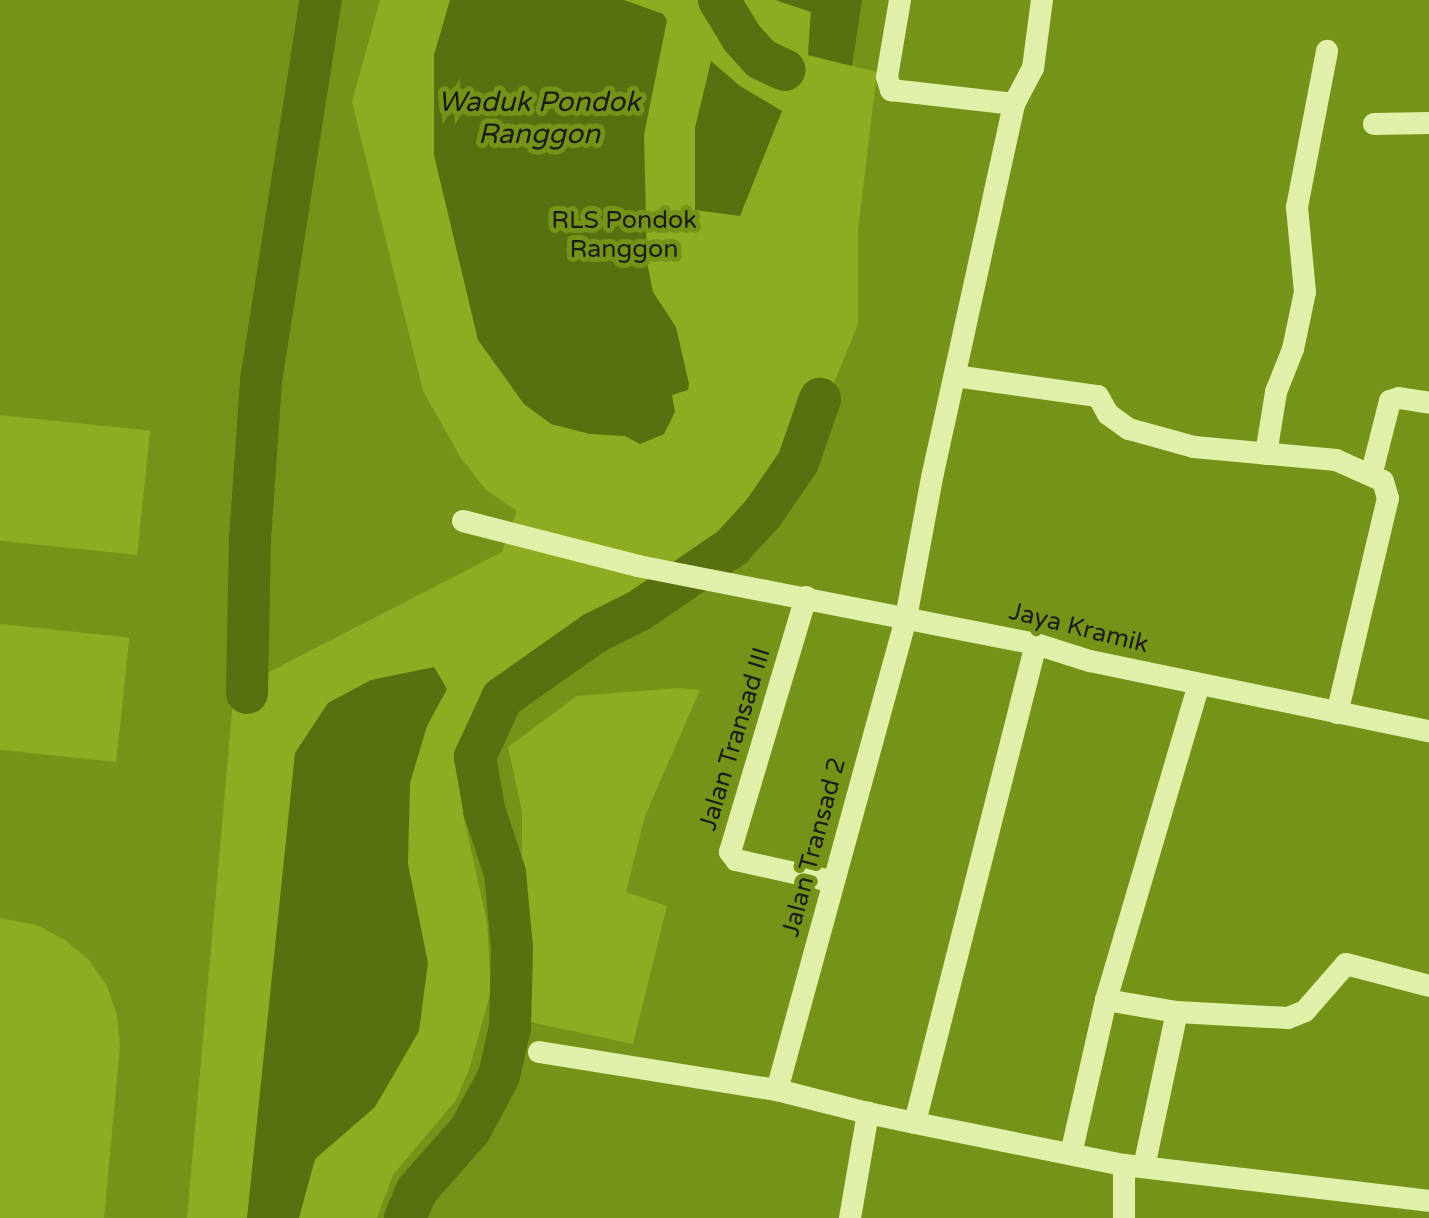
<!DOCTYPE html>
<html>
<head>
<meta charset="utf-8">
<style>
  body { margin:0 }
  #map { position:relative; width:1429px; height:1218px; overflow:hidden; background:#759318; font-family:"Varela Round",sans-serif }
  div>[style] { position:absolute }
  .green>* { inset:0; background:#8dac21; transform-origin:0 0 }
  .water>* { inset:0; background:#587010 }
  .river>* { height:42px; margin:-21px; padding:0 21px; transform-origin:21px; border-radius:21px; background:#587010 }
  .street>* { height:22px; margin:-11px; padding:0 11px; transform-origin:11px; border-radius:11px; background:#e0f0a8 }
  span { translate:-50% -50%; white-space:nowrap; text-align:center; line-height:1.15; -webkit-text-stroke:10px #759318; paint-order:stroke }
  .park-label { font-size:25px; color:#1c1d1a }
  .street-label { font-size:25px; color:#1d1d1d }
  .water-label { font-size:28px; color:#1c1c19; font-style:italic }
</style>
</head>
<body>
<div id="map">
  <div class="green">
    <div style="clip-path:polygon(380px 0,775px 0,811px 12px,808px 55px,877px 72px,858px 230px,858px 324px,827px 400px,807px 396px,780px 473px,727px 538px,491px 695px,475px 719px,463px 771px,463px 814px,487px 922px,491px 991px,469px 1070px,456px 1100px,393px 1175px,377px 1218px,187px 1218px,234px 690px,502px 552px,517px 511px,486px 490px,461px 458px,423px 391px,352px 102px)"></div>
    <div style="left:0;top:415px;width:151px;height:125px;rotate:6deg"></div>
    <div style="left:0;top:624px;width:130px;height:125px;rotate:6deg"></div>
    <div style="clip-path:polygon(678px 688px,700px 690px,645px 816px,626px 892px,667px 906px,633px 1044px,521px 1020px,522px 812px,508px 747px,577px 696px)"></div>
    <div style="clip-path:polygon(0 918px,37px 925px,65px 940px,89px 960px,107px 986px,117px 1015px,120px 1046px,104px 1218px,0 1218px)"></div>
  </div>
  <div class="water">
    <div style="clip-path:polygon(450px 0,624px 0,663px 14px,667px 20px,644px 135px,647px 262px,653px 292px,676px 327px,689px 384px,688px 390px,672px 395px,675px 412px,664px 434px,640px 444px,625px 436px,590px 434px,551px 424px,524px 404px,478px 340px,434px 155px,434px 55px)"></div>
    <div style="clip-path:polygon(776px 0,862px 0,852px 66px,808px 55px,811px 12px)"></div>
    <div style="clip-path:polygon(711px 61px,740px 86px,782px 111px,740px 216px,695px 210px,695px 128px)"></div>
    <div style="clip-path:polygon(434px 667px,447px 689px,427px 726px,410px 783px,408px 864px,428px 963px,419px 1031px,375px 1107px,315px 1159px,299px 1218px,247px 1218px,295px 753px,328px 703px,371px 680px)"></div>
  </div>
  <div class="river">
    <div style="left:719px;top:0;width:44px;rotate:58.8deg"></div>
    <div style="left:742px;top:38px;width:28px;rotate:48deg"></div>
    <div style="left:761px;top:59px;width:26px;rotate:25deg"></div>
    <div style="left:247px;top:693px;width:154px;rotate:-88.9deg"></div>
    <div style="left:250px;top:539px;width:158px;rotate:-86deg"></div>
    <div style="left:261px;top:381px;width:386px;rotate:-81.1deg"></div>
    <div style="left:405px;top:1218px;width:30px;rotate:-67deg"></div>
    <div style="left:417px;top:1190px;width:80px;rotate:-48.5deg"></div>
    <div style="left:470px;top:1130px;width:61px;rotate:-61.8deg"></div>
    <div style="left:499px;top:1076px;width:50px;rotate:-77.3deg"></div>
    <div style="left:510px;top:1027px;width:79px;rotate:-88.5deg"></div>
    <div style="left:512px;top:948px;width:75px;rotate:-95.3deg"></div>
    <div style="left:505px;top:873px;width:67px;rotate:-108.2deg"></div>
    <div style="left:484px;top:809px;width:53px;rotate:-99.8deg"></div>
    <div style="left:475px;top:757px;width:65px;rotate:-65.4deg"></div>
    <div style="left:502px;top:698px;width:113px;rotate:-35.2deg"></div>
    <div style="left:594px;top:633px;width:51px;rotate:-26.6deg"></div>
    <div style="left:640px;top:610px;width:112px;rotate:-34.4deg"></div>
    <div style="left:732px;top:547px;width:46px;rotate:-47.6deg"></div>
    <div style="left:763px;top:513px;width:62px;rotate:-55.5deg"></div>
    <div style="left:798px;top:462px;width:67px;rotate:-70.8deg"></div>
  </div>
  <div class="street">
    <div style="left:900px;top:0;width:78px;rotate:99.6deg"></div>
    <div style="left:887px;top:77px;width:14px;rotate:73deg"></div>
    <div style="left:891px;top:90px;width:124px;rotate:6.5deg"></div>
    <div style="left:1374px;top:124px;width:55px;rotate:-1deg"></div>
    <div style="left:955px;top:376px;width:144px;rotate:8deg"></div>
    <div style="left:1098px;top:396px;width:21px;rotate:61deg"></div>
    <div style="left:1108px;top:414px;width:26px;rotate:36deg"></div>
    <div style="left:1129px;top:429px;width:67px;rotate:15.5deg"></div>
    <div style="left:1194px;top:447px;width:143px;rotate:5.2deg"></div>
    <div style="left:1336px;top:460px;width:51px;rotate:24.1deg"></div>
    <div style="left:1383px;top:481px;width:18px;rotate:74deg"></div>
    <div style="left:1388px;top:498px;width:221px;rotate:103.3deg"></div>
    <div style="left:1266px;top:454px;width:63px;rotate:-80.8deg"></div>
    <div style="left:1276px;top:392px;width:46px;rotate:-68.4deg"></div>
    <div style="left:1293px;top:349px;width:58px;rotate:-78.1deg"></div>
    <div style="left:1305px;top:292px;width:85px;rotate:-95.4deg"></div>
    <div style="left:1297px;top:207px;width:159px;rotate:-79.1deg"></div>
    <div style="left:1372px;top:472px;width:73px;rotate:-75.8deg"></div>
    <div style="left:1390px;top:401px;width:9px;rotate:-18deg"></div>
    <div style="left:1399px;top:398px;width:30px;rotate:9deg"></div>
    <div style="left:463px;top:521px;width:181px;rotate:14.4deg"></div>
    <div style="left:638px;top:566px;width:406px;rotate:11.1deg"></div>
    <div style="left:1036px;top:644px;width:57px;rotate:17.5deg"></div>
    <div style="left:1090px;top:661px;width:346px;rotate:11.7deg"></div>
    <div style="left:806px;top:597px;width:266px;rotate:106.6deg"></div>
    <div style="left:730px;top:852px;width:10px;rotate:53deg"></div>
    <div style="left:736px;top:860px;width:97px;rotate:12.5deg"></div>
    <div style="left:1036px;top:644px;width:494px;rotate:104.2deg"></div>
    <div style="left:915px;top:1123px;width:213px;rotate:11.4deg"></div>
    <div style="left:1124px;top:1165px;width:53px;rotate:90deg"></div>
    <div style="left:1106px;top:1000px;width:72px;rotate:9.6deg"></div>
    <div style="left:1177px;top:1012px;width:111px;rotate:3.1deg"></div>
    <div style="left:1288px;top:1018px;width:18px;rotate:-22deg"></div>
    <div style="left:1305px;top:1011px;width:62px;rotate:-48.9deg"></div>
    <div style="left:1346px;top:964px;width:86px;rotate:14.8deg"></div>
    <div style="left:539px;top:1052px;width:241px;rotate:9.1deg"></div>
    <div style="left:777px;top:1090px;width:94px;rotate:14.2deg"></div>
    <div style="left:777px;top:1090px;width:489px;rotate:-74.7deg"></div>
    <div style="left:906px;top:618px;width:147px;rotate:-79.5deg"></div>
    <div style="left:933px;top:473px;width:378px;rotate:-77.6deg"></div>
    <div style="left:1014px;top:104px;width:41px;rotate:-62.2deg"></div>
    <div style="left:1033px;top:68px;width:69px;rotate:-82.5deg"></div>
    <div style="left:1071px;top:1154px;width:158px;rotate:-77.2deg"></div>
    <div style="left:1106px;top:1000px;width:328px;rotate:-73.6deg"></div>
    <div style="left:1124px;top:1165px;width:307px;rotate:6.7deg"></div>
    <div style="left:1144px;top:1167px;width:158px;rotate:-78deg"></div>
    <div style="left:850px;top:1218px;width:107px;rotate:-80.3deg"></div>
    <div style="left:868px;top:1113px;width:48px;rotate:12deg"></div>
  </div>
  <div class="park-label">
    <span style="left:624px;top:235px">RLS Pondok<br>Ranggon</span>
  </div>
  <div class="street-label">
    <span style="left:1079px;top:628px;rotate:14deg">Jaya Kramik</span>
    <span style="left:735px;top:739px;rotate:-73deg">Jalan Transad III</span>
    <span style="left:814px;top:847px;rotate:-75deg">Jalan Transad 2</span>
  </div>
  <div class="water-label">
    <span style="left:539px;top:118px">Waduk Pondok<br>Ranggon</span>
  </div>
</div>
</body>
</html>
